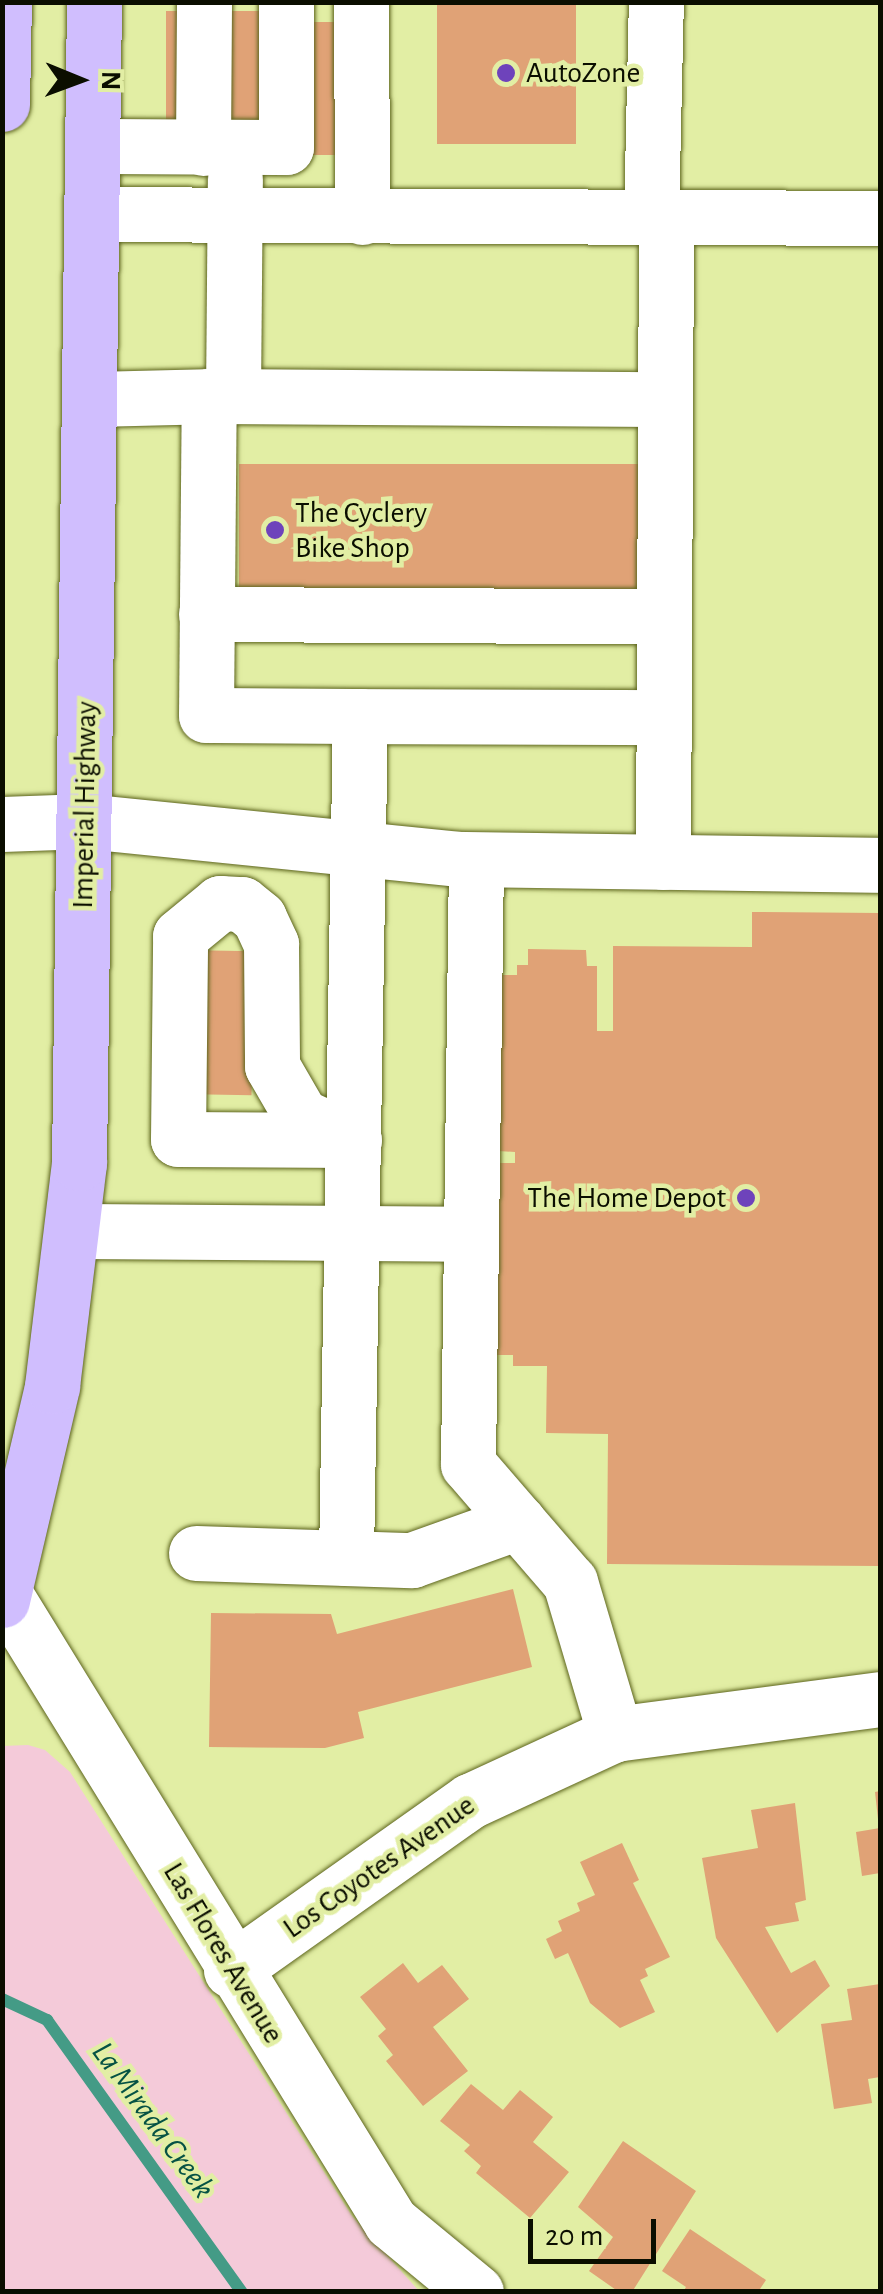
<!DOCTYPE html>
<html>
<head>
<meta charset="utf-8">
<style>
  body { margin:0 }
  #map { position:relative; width:883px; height:2294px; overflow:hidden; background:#e2eea4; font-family:"Alegreya Sans",sans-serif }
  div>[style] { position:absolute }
  .green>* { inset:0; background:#f4cad9 }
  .stream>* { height:12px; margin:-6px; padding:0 6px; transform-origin:6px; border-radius:6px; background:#449b86 }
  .building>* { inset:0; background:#e0a276; transform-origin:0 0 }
  .roads { filter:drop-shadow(0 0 2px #5d651d) drop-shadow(0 0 2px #5d651d) }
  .minor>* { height:55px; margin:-27.5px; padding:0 27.5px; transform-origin:27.5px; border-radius:27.5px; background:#fff }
  .major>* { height:55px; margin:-27.5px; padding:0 27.5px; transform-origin:27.5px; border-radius:27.5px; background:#d0befe }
  .dots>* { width:28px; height:28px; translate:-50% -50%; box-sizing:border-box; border:5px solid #e2eea4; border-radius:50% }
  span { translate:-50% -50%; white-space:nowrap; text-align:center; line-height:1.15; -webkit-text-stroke:9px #e2eea4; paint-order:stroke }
  .poi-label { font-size:30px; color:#0b0e00 }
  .left { translate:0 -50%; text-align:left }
  .right { translate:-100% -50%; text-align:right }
  .street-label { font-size:30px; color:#0b0e00 }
  .water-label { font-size:32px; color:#055244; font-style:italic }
  .frame { position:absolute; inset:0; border:5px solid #0b0e00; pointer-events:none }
  .north { position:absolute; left:30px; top:30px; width:100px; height:100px; -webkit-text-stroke:8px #e2eea4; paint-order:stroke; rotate:91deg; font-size:28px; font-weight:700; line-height:40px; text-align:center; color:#0b0e00 }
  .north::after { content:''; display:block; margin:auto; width:35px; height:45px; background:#0b0e00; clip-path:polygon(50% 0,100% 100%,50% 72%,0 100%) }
  .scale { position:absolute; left:528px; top:2219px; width:128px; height:45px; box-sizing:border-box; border:5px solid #0b0e00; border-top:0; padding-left:12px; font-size:30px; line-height:35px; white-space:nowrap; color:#0b0e00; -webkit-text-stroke:8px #e2eea4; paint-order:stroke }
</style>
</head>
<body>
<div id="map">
  <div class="green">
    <div style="clip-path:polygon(28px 1745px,45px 1750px,70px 1772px,352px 2216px,419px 2291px,3px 2292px,2px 1746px)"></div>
  </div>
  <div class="stream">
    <div style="left:2px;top:1999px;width:50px;rotate:25deg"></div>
    <div style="left:47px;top:2020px;width:335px;rotate:54.4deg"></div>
  </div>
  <div class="building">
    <div style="left:437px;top:2px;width:139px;height:142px"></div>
    <div style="left:166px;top:11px;width:111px;height:109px"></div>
    <div style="left:308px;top:22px;width:80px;height:133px"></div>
    <div style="left:239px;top:464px;width:404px;height:133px"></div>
    <div style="clip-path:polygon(752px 912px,880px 913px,880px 1566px,607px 1564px,608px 1434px,546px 1433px,547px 1366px,513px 1366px,513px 1355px,496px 1355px,498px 1163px,515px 1163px,515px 1152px,498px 1151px,500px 975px,517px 975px,517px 965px,528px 965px,528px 949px,586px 950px,587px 966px,597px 966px,597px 1031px,613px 1031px,613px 946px,752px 947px)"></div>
    <div style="left:183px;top:950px;width:71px;height:144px;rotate:1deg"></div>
    <div style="clip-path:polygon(513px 1589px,532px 1667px,358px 1712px,364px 1738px,325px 1748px,209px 1747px,211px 1613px,331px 1614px,337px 1634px)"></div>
    <div style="clip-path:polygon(880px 1791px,880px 1819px,878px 1819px,875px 1792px)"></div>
    <div style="clip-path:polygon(795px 1803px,806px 1900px,795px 1903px,799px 1921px,765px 1927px,791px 1973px,815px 1960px,830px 1986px,777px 2033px,716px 1938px,702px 1858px,758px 1848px,751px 1810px)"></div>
    <div style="clip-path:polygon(880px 1828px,880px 1873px,862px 1876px,856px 1832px)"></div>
    <div style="clip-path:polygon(622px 1843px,639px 1880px,633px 1883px,670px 1957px,645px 1969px,648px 1976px,640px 1980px,655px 2012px,620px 2028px,590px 2003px,568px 1953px,555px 1959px,546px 1939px,562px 1931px,558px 1921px,580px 1911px,577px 1903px,595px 1895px,580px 1862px)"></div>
    <div style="clip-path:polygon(403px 1963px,418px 1983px,442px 1965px,469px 1999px,433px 2027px,468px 2071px,423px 2106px,386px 2061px,393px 2055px,378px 2036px,386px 2029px,360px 1997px)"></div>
    <div style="clip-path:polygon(880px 1984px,880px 2077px,868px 2079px,872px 2103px,834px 2109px,821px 2024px,852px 2020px,847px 1989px)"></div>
    <div style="clip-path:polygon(471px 2084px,503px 2110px,520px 2090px,553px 2117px,533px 2142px,569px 2172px,530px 2218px,476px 2173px,481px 2166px,464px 2151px,470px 2145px,440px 2121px)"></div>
    <div style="clip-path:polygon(623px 2141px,696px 2191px,632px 2292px,619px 2292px,589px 2271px,613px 2237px,578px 2207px)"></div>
    <div style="clip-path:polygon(690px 2229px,766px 2280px,758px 2292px,683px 2292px,686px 2287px,662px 2271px)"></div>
  </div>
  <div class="roads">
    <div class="minor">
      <div style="left:361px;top:2px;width:215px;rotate:89.7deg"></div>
      <div style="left:93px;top:146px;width:193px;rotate:0.3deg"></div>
      <div style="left:286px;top:147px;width:145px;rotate:-90deg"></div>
      <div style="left:203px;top:148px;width:146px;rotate:-89.6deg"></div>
      <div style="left:92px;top:214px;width:788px;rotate:0.29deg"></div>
      <div style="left:651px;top:217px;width:215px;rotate:-88.7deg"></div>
      <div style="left:233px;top:396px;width:217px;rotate:-89.5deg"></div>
      <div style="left:90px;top:399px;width:119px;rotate:-1.4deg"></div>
      <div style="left:206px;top:614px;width:458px;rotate:0.3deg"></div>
      <div style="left:360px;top:716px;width:303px;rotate:0.2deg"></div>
      <div style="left:2px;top:824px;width:83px;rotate:-2.1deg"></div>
      <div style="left:85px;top:821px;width:375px;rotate:5.8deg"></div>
      <div style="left:458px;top:859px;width:422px;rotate:0.8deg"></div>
      <div style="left:476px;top:860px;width:604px;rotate:90.76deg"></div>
      <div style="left:468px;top:1464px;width:156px;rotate:49.2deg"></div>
      <div style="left:570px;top:1582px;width:159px;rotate:73.5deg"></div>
      <div style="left:663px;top:862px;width:645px;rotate:-89.73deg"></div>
      <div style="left:220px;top:903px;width:22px;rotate:3deg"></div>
      <div style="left:242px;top:904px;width:22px;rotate:39deg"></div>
      <div style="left:259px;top:918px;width:29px;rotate:65deg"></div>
      <div style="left:271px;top:944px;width:122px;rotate:89.5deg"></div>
      <div style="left:272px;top:1066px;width:58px;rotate:59.9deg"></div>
      <div style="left:301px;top:1116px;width:58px;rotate:24.4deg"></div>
      <div style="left:354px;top:1140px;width:176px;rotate:-179.7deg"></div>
      <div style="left:178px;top:1139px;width:203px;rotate:-89.4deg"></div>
      <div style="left:180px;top:936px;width:52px;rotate:-39.5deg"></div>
      <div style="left:75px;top:1231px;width:396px;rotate:0.4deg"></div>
      <div style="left:196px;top:1553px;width:216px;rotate:1.9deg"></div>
      <div style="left:412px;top:1560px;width:113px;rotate:-19.7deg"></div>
      <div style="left:346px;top:1558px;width:842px;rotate:-89.05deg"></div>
      <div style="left:360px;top:716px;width:154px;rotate:-179.6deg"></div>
      <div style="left:206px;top:715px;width:319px;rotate:-89.5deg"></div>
      <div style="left:209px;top:396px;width:456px;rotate:0.4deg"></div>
      <div style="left:2px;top:1590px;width:742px;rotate:58.39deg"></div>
      <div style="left:391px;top:2222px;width:110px;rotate:39.5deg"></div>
      <div style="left:231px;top:1970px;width:293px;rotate:-35.3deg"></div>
      <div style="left:470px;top:1801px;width:160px;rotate:-24.8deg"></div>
      <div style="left:615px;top:1734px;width:267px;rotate:-7.5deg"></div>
    </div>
    <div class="major">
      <div style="left:2px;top:104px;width:102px;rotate:-88.9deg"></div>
      <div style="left:2px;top:1600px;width:220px;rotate:-76.8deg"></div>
      <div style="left:52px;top:1386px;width:225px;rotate:-83.1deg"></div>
      <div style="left:79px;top:1163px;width:1161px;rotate:-89.26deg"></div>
    </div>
  </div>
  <div class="dots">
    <div style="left:506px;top:73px;background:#6e43bb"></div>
    <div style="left:275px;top:530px;background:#6e43bb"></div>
    <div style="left:746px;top:1198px;background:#6e43bb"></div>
  </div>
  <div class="poi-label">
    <span class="left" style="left:526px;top:73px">AutoZone</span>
    <span class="left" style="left:295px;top:530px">The Cyclery<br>Bike Shop</span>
    <span class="right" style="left:726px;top:1198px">The Home Depot</span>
  </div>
  <div class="street-label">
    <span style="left:85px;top:805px;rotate:-89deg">Imperial Highway</span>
    <span style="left:379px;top:1867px;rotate:-35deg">Los Coyotes Avenue</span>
    <span style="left:223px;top:1953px;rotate:59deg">Las Flores Avenue</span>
  </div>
  <div class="water-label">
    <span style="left:153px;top:2120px;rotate:54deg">La Mirada Creek</span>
  </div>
  <div class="frame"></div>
  <div class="north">N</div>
  <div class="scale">20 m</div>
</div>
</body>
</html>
